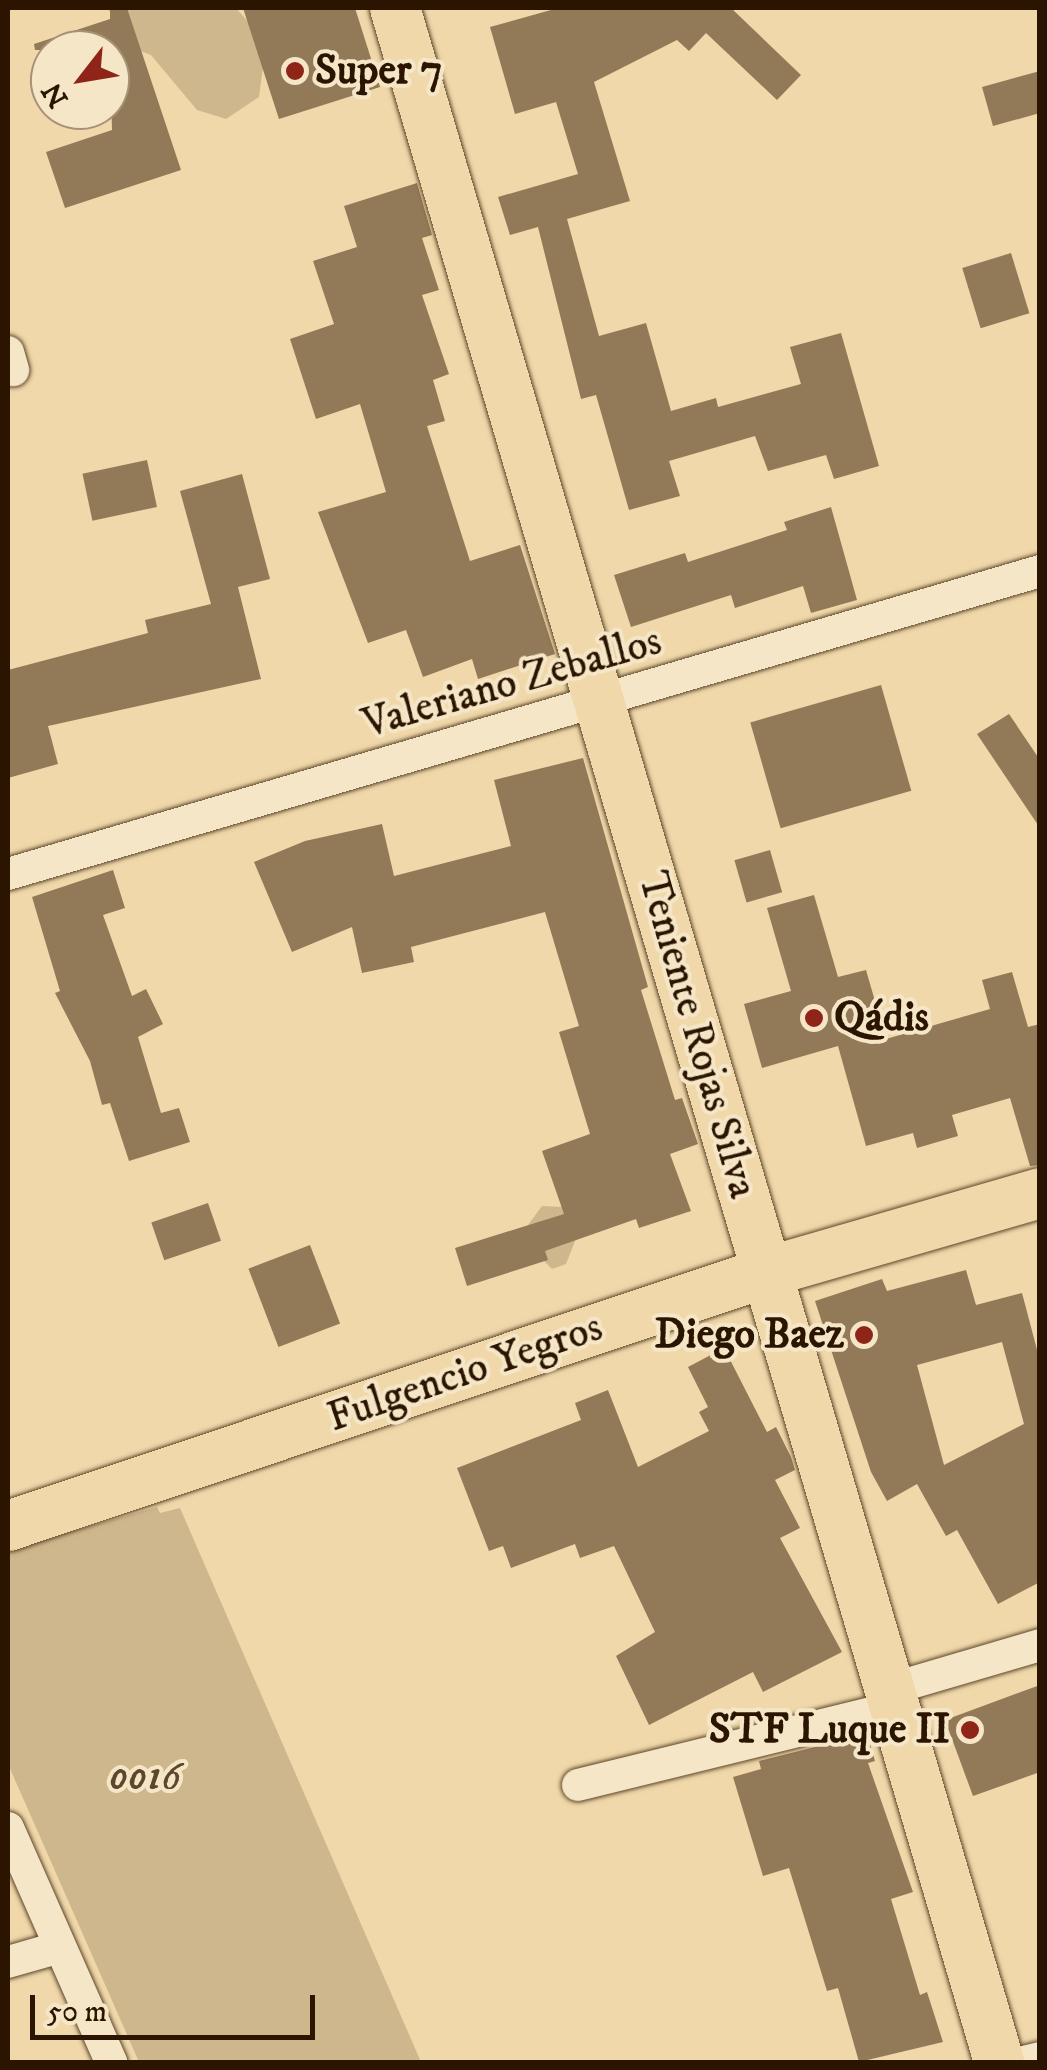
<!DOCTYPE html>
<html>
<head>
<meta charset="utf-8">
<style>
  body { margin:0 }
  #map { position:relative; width:1047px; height:2070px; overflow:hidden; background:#f0d8aa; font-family:"IM FELL DW Pica",serif }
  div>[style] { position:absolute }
  .green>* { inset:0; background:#cfb78d }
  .building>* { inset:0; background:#927a58; transform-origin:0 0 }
  .roads { filter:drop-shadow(0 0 2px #5d462a) drop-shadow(0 0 2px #5d462a) }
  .minor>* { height:32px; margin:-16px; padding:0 16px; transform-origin:16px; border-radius:16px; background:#f5e6c8 }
  .primary>* { height:50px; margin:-25px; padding:0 25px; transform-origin:25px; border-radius:25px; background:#f0d8aa }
  .dots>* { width:28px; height:28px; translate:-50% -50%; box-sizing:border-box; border:5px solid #f5e6c8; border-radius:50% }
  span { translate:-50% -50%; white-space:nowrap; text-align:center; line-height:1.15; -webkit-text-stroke:8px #f5e6c8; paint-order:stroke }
  .poi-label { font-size:42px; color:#2c1500; font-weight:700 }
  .left { translate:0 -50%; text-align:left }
  .right { translate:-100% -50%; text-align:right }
  .street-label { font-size:42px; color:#2c1500 }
  .park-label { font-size:42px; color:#5d462a; font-style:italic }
  .frame { position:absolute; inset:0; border:10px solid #2c1500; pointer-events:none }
  .north { position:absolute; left:30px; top:30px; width:100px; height:100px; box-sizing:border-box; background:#f5e6c8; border:2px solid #a59278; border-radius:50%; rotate:239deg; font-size:28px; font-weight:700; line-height:40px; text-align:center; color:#2c1500 }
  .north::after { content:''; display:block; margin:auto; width:35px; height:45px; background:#8f2418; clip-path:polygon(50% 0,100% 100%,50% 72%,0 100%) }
  .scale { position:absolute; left:30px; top:1995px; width:285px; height:45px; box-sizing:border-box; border:5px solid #2c1500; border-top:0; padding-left:12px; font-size:30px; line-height:35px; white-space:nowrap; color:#2c1500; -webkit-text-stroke:8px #f5e6c8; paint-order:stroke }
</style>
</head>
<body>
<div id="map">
  <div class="green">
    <div style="clip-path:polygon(108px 8px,236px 8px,249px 23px,263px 67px,259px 97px,226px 119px,197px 110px,151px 55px,125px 45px)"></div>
    <div style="clip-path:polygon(542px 1206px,565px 1207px,579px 1231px,566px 1264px,552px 1269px,534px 1251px,528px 1225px)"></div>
    <div style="clip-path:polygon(157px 1507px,160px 1513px,180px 1508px,421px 2062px,139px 2062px,8px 1764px,8px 1550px)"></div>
  </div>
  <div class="building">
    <div style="clip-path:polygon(110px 8px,127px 8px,181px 170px,65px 208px,46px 152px,112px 130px,110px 50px,35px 50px,34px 44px,110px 19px)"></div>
    <div style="clip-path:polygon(243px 8px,355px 8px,380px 87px,279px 119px)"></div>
    <div style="clip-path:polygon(558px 8px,731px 8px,801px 75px,777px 100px,706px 33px,689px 51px,677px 40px,594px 82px,630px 201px,567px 219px,599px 336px,646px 323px,671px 411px,716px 398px,718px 407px,801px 384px,790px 347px,841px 333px,879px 466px,834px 479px,826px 455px,768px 471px,755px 436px,669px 461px,680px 496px,629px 510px,596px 395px,581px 399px,538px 227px,510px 235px,498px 197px,578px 174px,556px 102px,515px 114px,490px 27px)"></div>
    <div style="clip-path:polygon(1040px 71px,1040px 113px,993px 126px,982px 87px)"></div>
    <div style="clip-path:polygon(417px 183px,432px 235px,422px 238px,439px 290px,422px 295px,449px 374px,433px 380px,445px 421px,427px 426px,470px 561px,520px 545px,555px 654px,478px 679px,472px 659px,423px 677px,406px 630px,368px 643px,318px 512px,386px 492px,360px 404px,316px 419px,290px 339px,334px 324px,313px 261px,357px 247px,344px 206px)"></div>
    <div style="left:1011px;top:253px;width:63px;height:51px;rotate:73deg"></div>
    <div style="left:147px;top:460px;width:48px;height:66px;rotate:78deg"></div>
    <div style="clip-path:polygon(242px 474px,270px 579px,238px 587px,261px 679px,48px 726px,58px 764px,8px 778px,8px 670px,148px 633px,145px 620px,211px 604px,180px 491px)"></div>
    <div style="clip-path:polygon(831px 507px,857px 600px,811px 613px,803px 586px,735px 608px,731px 595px,631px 627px,614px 575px,685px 553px,688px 562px,787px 530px,784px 522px)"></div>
    <div style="left:881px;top:685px;width:110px;height:136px;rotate:74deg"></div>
    <div style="clip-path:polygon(1009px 714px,1040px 760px,1040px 828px,977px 734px)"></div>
    <div style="clip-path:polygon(583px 758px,648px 987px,641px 990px,675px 1100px,682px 1098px,698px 1144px,670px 1154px,691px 1211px,639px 1228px,636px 1219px,545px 1251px,548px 1260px,467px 1286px,455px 1248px,564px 1214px,542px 1151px,590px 1134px,559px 1032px,579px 1026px,545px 912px,411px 947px,414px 962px,362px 973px,352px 927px,292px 952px,254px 862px,305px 841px,382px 824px,394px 876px,511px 846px,494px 780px)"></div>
    <div style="left:770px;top:850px;width:44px;height:37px;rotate:74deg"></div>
    <div style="clip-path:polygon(113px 870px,125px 908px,103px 915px,132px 996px,146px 989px,163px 1024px,138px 1037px,161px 1113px,179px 1108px,190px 1142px,129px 1161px,110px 1103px,102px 1105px,90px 1061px,55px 993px,60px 991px,32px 897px)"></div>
    <div style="clip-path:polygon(814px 895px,838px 977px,866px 970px,886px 1039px,990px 1009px,982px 980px,1012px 972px,1028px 1027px,1040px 1024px,1040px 1165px,1030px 1166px,1010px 1098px,952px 1115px,958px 1136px,917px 1148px,913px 1133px,866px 1146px,838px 1046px,762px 1068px,744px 1004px,791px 991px,767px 908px)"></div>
    <div style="left:208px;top:1203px;width:40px;height:60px;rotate:71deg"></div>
    <div style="left:310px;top:1245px;width:84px;height:66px;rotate:69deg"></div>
    <div style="clip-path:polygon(evenodd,966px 1270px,976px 1305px,1022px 1293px,1040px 1361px,1040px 1582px,998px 1604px,957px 1530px,946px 1536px,917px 1484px,887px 1501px,871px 1472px,815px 1301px,882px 1279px,887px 1291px,966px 1270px,1002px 1342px,1024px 1424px,944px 1465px,917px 1365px,1002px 1342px)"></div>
    <div style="clip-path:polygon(724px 1348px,767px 1432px,776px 1427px,791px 1457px,795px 1470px,775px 1480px,800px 1528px,780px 1538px,842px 1652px,763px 1692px,753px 1672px,649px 1725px,616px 1656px,655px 1632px,614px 1546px,580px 1558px,575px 1544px,511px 1568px,503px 1546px,489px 1551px,457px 1468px,581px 1420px,575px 1403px,608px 1390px,638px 1467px,709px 1431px,699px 1412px,708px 1407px,688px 1367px)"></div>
    <div style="clip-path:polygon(1040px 1685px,1040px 1772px,973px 1796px,945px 1720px)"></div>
    <div style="clip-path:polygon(867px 1734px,875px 1761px,868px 1763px,913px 1892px,891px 1899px,920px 1995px,927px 1992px,943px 2042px,859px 2062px,838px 1988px,827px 1991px,789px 1868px,763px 1876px,733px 1777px,761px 1769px,759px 1761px)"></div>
  </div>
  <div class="roads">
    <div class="minor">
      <div style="left:8px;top:352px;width:19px;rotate:74deg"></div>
      <div style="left:8px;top:874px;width:1076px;rotate:-16.36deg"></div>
      <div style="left:894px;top:1688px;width:152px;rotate:-16.4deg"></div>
      <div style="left:578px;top:1785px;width:331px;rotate:-13.8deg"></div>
      <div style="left:8px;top:1828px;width:256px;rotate:66.2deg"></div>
      <div style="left:8px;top:1962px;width:54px;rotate:-16.1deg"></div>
      <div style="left:1024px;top:2062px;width:16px;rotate:-14deg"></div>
    </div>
    <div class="primary">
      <div style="left:395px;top:8px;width:2141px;rotate:73.61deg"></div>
      <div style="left:8px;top:1526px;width:800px;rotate:-18.5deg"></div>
      <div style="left:767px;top:1272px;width:284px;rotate:-16.1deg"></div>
    </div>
  </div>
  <div class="dots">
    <div style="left:295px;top:71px;background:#8f2418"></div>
    <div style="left:814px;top:1018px;background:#8f2418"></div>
    <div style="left:864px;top:1335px;background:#8f2418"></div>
    <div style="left:970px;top:1730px;background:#8f2418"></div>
  </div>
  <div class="poi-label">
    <span class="left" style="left:315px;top:71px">Super 7</span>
    <span class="left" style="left:834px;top:1018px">Qádis</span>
    <span class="right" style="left:844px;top:1335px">Diego Baez</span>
    <span class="right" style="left:950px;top:1730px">STF Luque II</span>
  </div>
  <div class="street-label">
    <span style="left:512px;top:683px;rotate:-16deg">Valeriano Zeballos</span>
    <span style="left:697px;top:1035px;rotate:74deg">Teniente Rojas Silva</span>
    <span style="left:465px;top:1373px;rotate:-19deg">Fulgencio Yegros</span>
  </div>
  <div class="park-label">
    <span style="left:145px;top:1777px">0016</span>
  </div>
  <div class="frame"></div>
  <div class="north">N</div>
  <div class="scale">50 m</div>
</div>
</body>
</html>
